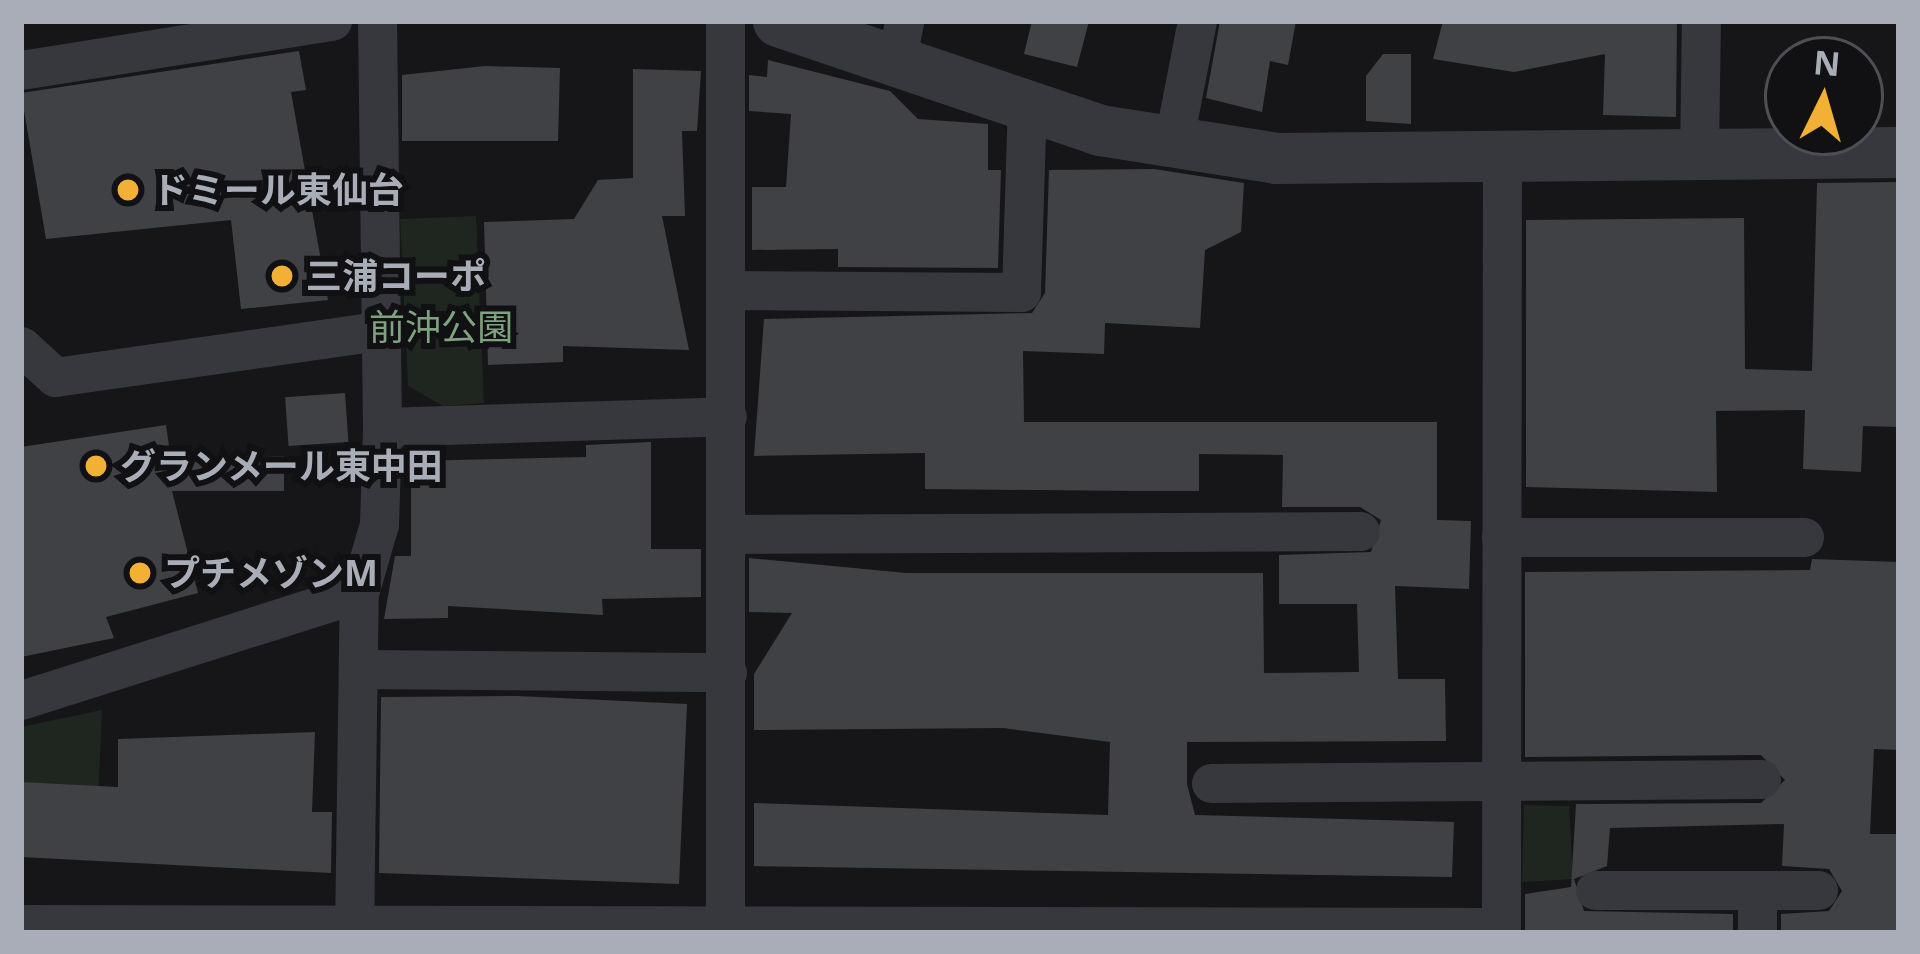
<!DOCTYPE html>
<html>
<head>
<meta charset="utf-8">
<style>
  body { margin:0 }
  #map { position:relative; width:1920px; height:954px; overflow:hidden; background:#161618; font-family:"Noto Sans","Noto Sans JP",sans-serif }
  div>[style] { position:absolute }
  .green>* { inset:0; background:#1e261f }
  .building>* { inset:0; background:#404145; transform-origin:0 0 }
  .minor>* { height:39px; margin:-19.5px; padding:0 19.5px; transform-origin:19.5px; border-radius:19.5px; background:#37383d }
  .tertiary>* { height:51px; margin:-25.5px; padding:0 25.5px; transform-origin:25.5px; border-radius:25.5px; background:#37383d }
  .dots>* { width:33px; height:33px; translate:-50% -50%; box-sizing:border-box; border:6px solid #111113; border-radius:50% }
  span { translate:-50% -50%; white-space:nowrap; text-align:center; line-height:1.15; -webkit-text-stroke:12px #111113; paint-order:stroke }
  .poi-label { font-size:36px; color:#a8adb8; font-weight:700 }
  .left { translate:0 -50%; text-align:left }
  .park-label { font-size:36px; color:#7fa381 }
  .frame { position:absolute; inset:0; border:24px solid #a8adb8; pointer-events:none }
  .north { position:absolute; left:1764px; top:36px; width:120px; height:120px; box-sizing:border-box; background:#111113; border:3px solid #4d4f55; border-radius:50%; rotate:5deg; font-size:33px; font-weight:700; line-height:48px; text-align:center; color:#a8adb8 }
  .north::after { content:''; display:block; margin:auto; width:42px; height:54px; background:#f2b134; clip-path:polygon(50% 0,100% 100%,50% 72%,0 100%) }
</style>
</head>
<body>
<div id="map">
  <div class="green">
    <div style="clip-path:polygon(476px 216px,484px 403px,443px 406px,408px 386px,400px 219px)"></div>
    <div style="clip-path:polygon(102px 710px,98px 799px,21px 801px,21px 727px)"></div>
    <div style="clip-path:polygon(1524px 805px,1569px 806px,1573px 879px,1522px 882px)"></div>
  </div>
  <div class="building">
    <div style="clip-path:polygon(1032px 21px,1089px 21px,1077px 67px,1024px 54px)"></div>
    <div style="clip-path:polygon(1220px 21px,1296px 21px,1288px 65px,1270px 61px,1262px 112px,1206px 98px)"></div>
    <div style="clip-path:polygon(1443px 21px,1677px 21px,1676px 117px,1603px 115px,1605px 54px,1514px 72px,1433px 59px)"></div>
    <div style="clip-path:polygon(299px 51px,306px 90px,291px 92px,328px 300px,241px 309px,231px 220px,46px 239px,21px 93px)"></div>
    <div style="clip-path:polygon(1383px 54px,1411px 54px,1411px 124px,1366px 121px,1366px 76px)"></div>
    <div style="clip-path:polygon(768px 60px,890px 91px,918px 119px,988px 124px,988px 170px,1001px 170px,998px 268px,838px 267px,838px 249px,752px 250px,752px 187px,786px 187px,791px 114px,749px 111px,749px 75px,767px 77px)"></div>
    <div style="clip-path:polygon(485px 66px,560px 68px,558px 141px,402px 141px,402px 75px)"></div>
    <div style="clip-path:polygon(633px 69px,701px 71px,697px 131px,682px 131px,685px 216px,662px 216px,689px 350px,563px 346px,563px 362px,488px 365px,484px 222px,574px 219px,598px 180px,633px 178px)"></div>
    <div style="clip-path:polygon(1154px 169px,1244px 183px,1241px 232px,1205px 250px,1200px 328px,1105px 323px,1104px 354px,1023px 351px,1024px 422px,1437px 422px,1437px 520px,1471px 521px,1469px 589px,1395px 586px,1398px 679px,1445px 679px,1446px 741px,1187px 742px,1187px 784px,1195px 815px,1454px 822px,1452px 877px,754px 866px,754px 803px,1108px 815px,1110px 742px,1003px 728px,754px 730px,754px 674px,792px 613px,749px 612px,749px 558px,906px 573px,1263px 573px,1264px 673px,1359px 672px,1357px 604px,1279px 604px,1279px 555px,1371px 552px,1381px 520px,1360px 507px,1282px 507px,1283px 455px,1199px 454px,1199px 491px,1134px 491px,925px 489px,925px 453px,754px 456px,764px 319px,1032px 313px,1045px 293px,1049px 170px)"></div>
    <div style="clip-path:polygon(1899px 182px,1899px 427px,1863px 426px,1861px 472px,1803px 469px,1805px 410px,1716px 411px,1717px 492px,1526px 487px,1526px 220px,1744px 218px,1745px 369px,1812px 371px,1817px 183px)"></div>
    <div style="left:345px;top:393px;width:49px;height:60px;rotate:86deg"></div>
    <div style="clip-path:polygon(166px 425px,175px 488px,174px 460px,284px 456px,284px 491px,172px 491px,198px 593px,106px 617px,114px 638px,21px 657px,21px 447px)"></div>
    <div style="clip-path:polygon(651px 442px,651px 549px,701px 549px,701px 597px,602px 599px,603px 615px,448px 606px,448px 618px,384px 619px,395px 556px,411px 556px,411px 461px,586px 457px,586px 445px)"></div>
    <div style="clip-path:polygon(1812px 559px,1899px 562px,1899px 750px,1874px 749px,1870px 834px,1899px 834px,1899px 933px,1781px 933px,1781px 914px,1829px 911px,1842px 891px,1829px 869px,1782px 866px,1784px 824px,1610px 828px,1607px 866px,1574px 879px,1584px 911px,1733px 914px,1733px 933px,1525px 933px,1525px 894px,1571px 887px,1576px 804px,1761px 803px,1785px 780px,1761px 755px,1525px 757px,1525px 572px,1810px 570px)"></div>
    <div style="clip-path:polygon(518px 696px,687px 704px,679px 884px,379px 873px,381px 697px)"></div>
    <div style="clip-path:polygon(315px 732px,312px 812px,332px 812px,331px 873px,21px 857px,21px 782px,118px 787px,118px 739px)"></div>
  </div>
  <div class="minor">
    <div style="left:897px;top:58px;width:38px;rotate:-79deg"></div>
    <div style="left:21px;top:70px;width:315px;rotate:-9deg"></div>
    <div style="left:1173px;top:144px;width:125px;rotate:-79deg"></div>
    <div style="left:1699px;top:157px;width:136px;rotate:-89.2deg"></div>
    <div style="left:727px;top:290px;width:294px;rotate:0.4deg"></div>
    <div style="left:1021px;top:292px;width:187px;rotate:-88.2deg"></div>
    <div style="left:21px;top:346px;width:46px;rotate:42.4deg"></div>
    <div style="left:55px;top:377px;width:327px;rotate:-8.1deg"></div>
    <div style="left:382px;top:427px;width:345px;rotate:-1.8deg"></div>
    <div style="left:728px;top:534px;width:632px;rotate:-0.27deg"></div>
    <div style="left:1501px;top:537px;width:303px"></div>
    <div style="left:358px;top:669px;width:369px;rotate:0.5deg"></div>
    <div style="left:21px;top:700px;width:355px;rotate:-17.6deg"></div>
    <div style="left:1211px;top:783px;width:550px;rotate:-0.42deg"></div>
    <div style="left:1595px;top:890px;width:223px"></div>
    <div style="left:21px;top:924px;width:1480px;rotate:0.12deg"></div>
    <div style="left:354px;top:933px;width:340px;rotate:-89.2deg"></div>
    <div style="left:359px;top:593px;width:72px;rotate:-73.8deg"></div>
    <div style="left:379px;top:524px;width:97px;rotate:-88.2deg"></div>
    <div style="left:382px;top:427px;width:406px;rotate:-90.7deg"></div>
    <div style="left:725px;top:933px;width:912px;rotate:-90deg"></div>
    <div style="left:1501px;top:933px;width:770px;rotate:-89.93deg"></div>
    <div style="left:1757px;top:933px;width:43px;rotate:-90deg"></div>
  </div>
  <div class="tertiary">
    <div style="left:778px;top:21px;width:340px;rotate:18.7deg"></div>
    <div style="left:1100px;top:130px;width:178px;rotate:9deg"></div>
    <div style="left:1276px;top:158px;width:623px;rotate:-0.55deg"></div>
  </div>
  <div class="dots">
    <div style="left:128px;top:190px;background:#f2b134"></div>
    <div style="left:282px;top:276px;background:#f2b134"></div>
    <div style="left:96px;top:466px;background:#f2b134"></div>
    <div style="left:140px;top:573px;background:#f2b134"></div>
  </div>
  <div class="poi-label">
    <span class="left" style="left:152px;top:190px">ドミール東仙台</span>
    <span class="left" style="left:306px;top:276px">三浦コーポ</span>
    <span class="left" style="left:120px;top:466px">グランメール東中田</span>
    <span class="left" style="left:164px;top:573px">プチメゾンM</span>
  </div>
  <div class="park-label">
    <span style="left:441px;top:327px">前沖公園</span>
  </div>
  <div class="frame"></div>
  <div class="north">N</div>
</div>
</body>
</html>
